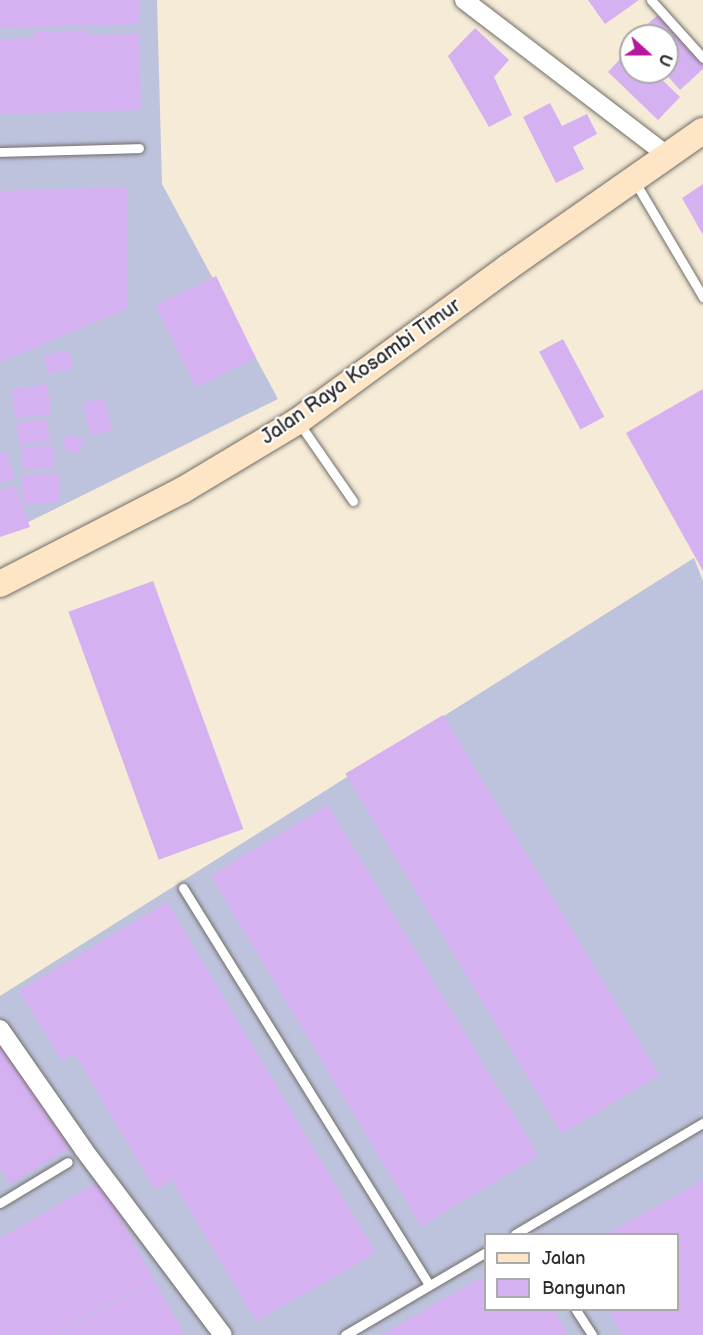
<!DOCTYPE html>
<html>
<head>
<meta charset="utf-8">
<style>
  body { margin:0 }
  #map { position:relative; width:703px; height:1335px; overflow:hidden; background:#f5ebd7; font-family:"Balsamiq Sans",sans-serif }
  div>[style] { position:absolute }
  .industrial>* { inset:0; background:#bec3dd }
  .building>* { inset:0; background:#d6b1f2; transform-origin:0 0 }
  .roads { filter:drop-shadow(0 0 2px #726e67) drop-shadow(0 0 2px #726e67) }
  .service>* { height:9px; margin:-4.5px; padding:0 4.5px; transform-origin:4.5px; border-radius:4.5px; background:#fff }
  .minor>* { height:18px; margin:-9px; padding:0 9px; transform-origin:9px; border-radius:9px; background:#fff }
  .secondary>* { height:26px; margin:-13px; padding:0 13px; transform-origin:13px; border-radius:13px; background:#fde5c5 }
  span { translate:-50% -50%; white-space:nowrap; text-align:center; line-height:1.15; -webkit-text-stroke:4.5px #fff; paint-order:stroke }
  .street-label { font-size:20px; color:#2b2b2b }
  .legend { position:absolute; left:484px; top:1233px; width:195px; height:78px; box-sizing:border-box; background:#fff; border:2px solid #aaa; margin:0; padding:8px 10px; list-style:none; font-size:18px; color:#2b2b2b }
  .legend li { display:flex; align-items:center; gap:12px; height:30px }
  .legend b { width:30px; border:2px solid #aaa }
  .north { position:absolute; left:619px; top:24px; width:60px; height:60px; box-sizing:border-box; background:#fff; border:2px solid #aaa; border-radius:50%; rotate:111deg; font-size:16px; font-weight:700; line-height:24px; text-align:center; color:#2b2b2b }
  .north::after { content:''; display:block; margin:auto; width:21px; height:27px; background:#b5179e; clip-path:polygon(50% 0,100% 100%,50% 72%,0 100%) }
</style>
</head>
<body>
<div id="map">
  <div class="industrial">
    <div style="clip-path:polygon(0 0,157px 0,162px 184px,278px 399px,0 536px)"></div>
    <div style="clip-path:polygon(evenodd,694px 558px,703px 581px,703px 1335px,0 1335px,0 996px,694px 558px,486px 1234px,678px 1234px,678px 1310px,486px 1310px,486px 1234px)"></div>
  </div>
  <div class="building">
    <div style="clip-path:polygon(0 0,139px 0,139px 24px,0 28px)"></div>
    <div style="clip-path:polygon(588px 0,639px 0,605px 24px)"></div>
    <div style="clip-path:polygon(660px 13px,703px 62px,703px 69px,680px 90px,664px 72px,667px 36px,634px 36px)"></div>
    <div style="clip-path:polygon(475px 28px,509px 60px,494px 77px,512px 115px,489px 127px,448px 56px)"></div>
    <div style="clip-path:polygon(89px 30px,89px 35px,139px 34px,141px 110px,0 114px,0 39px,34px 38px,34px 32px)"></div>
    <div style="clip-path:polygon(630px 48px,631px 72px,654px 72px,680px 97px,658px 120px,608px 72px)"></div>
    <div style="clip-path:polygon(550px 103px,562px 126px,587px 114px,597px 134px,573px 147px,584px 169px,556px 183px,523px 117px)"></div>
    <div style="clip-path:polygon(703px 184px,703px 235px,682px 198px)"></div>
    <div style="clip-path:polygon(127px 187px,127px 309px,0 362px,0 191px)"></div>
    <div style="left:216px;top:276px;width:91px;height:67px;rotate:64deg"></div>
    <div style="left:563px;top:339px;width:88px;height:27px;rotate:62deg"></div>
    <div style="left:69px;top:350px;width:19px;height:26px;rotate:78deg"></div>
    <div style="left:47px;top:384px;width:30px;height:36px;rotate:82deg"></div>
    <div style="clip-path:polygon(703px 389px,703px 571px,626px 433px)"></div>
    <div style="left:104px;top:398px;width:33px;height:22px;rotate:76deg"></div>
    <div style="left:47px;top:419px;width:22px;height:31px;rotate:82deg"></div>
    <div style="left:67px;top:434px;width:18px;height:15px;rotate:19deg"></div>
    <div style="left:53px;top:445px;width:22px;height:32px;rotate:85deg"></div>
    <div style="clip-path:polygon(6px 451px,15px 478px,0 483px,0 453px)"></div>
    <div style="left:58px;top:473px;width:29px;height:37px;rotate:86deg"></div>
    <div style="clip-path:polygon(15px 485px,30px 527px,0 537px,0 491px)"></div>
    <div style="left:153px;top:581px;width:264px;height:90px;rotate:70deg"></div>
    <div style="left:443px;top:715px;width:420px;height:114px;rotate:59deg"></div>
    <div style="left:328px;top:805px;width:409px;height:137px;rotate:59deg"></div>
    <div style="clip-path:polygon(167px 902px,376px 1253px,256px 1321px,172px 1180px,155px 1190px,75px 1054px,62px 1061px,19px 991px)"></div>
    <div style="clip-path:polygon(0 1037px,69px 1148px,11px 1184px,0 1169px)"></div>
    <div style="clip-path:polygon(703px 1180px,703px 1335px,623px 1335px,608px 1310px,678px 1310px,678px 1234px,607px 1234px)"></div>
    <div style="clip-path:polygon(100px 1181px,154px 1279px,54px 1335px,0 1335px,0 1238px)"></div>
    <div style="clip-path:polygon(486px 1275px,486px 1310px,554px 1310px,568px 1335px,381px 1335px)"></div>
    <div style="clip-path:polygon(154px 1280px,185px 1335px,57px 1335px,110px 1305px)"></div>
  </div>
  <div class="roads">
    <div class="service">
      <div style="left:651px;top:0;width:78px;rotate:48.1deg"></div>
      <div style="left:0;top:152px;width:139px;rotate:-1.6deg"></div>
      <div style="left:635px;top:182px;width:134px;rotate:59.4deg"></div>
      <div style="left:299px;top:423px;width:95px;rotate:55.3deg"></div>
      <div style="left:183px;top:888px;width:467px;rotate:58.2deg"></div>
      <div style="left:0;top:1203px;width:79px;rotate:-31.1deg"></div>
      <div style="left:515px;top:1234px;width:218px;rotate:-30.6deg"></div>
      <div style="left:576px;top:1310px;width:30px;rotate:57deg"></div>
      <div style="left:345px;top:1335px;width:164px;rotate:-30.5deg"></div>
    </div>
    <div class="minor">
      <div style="left:464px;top:0;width:257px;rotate:37.4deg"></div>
      <div style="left:0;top:1029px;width:147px;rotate:55.2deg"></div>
      <div style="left:84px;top:1150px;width:231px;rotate:53.1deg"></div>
    </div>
    <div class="secondary">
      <div style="left:0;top:584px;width:206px;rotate:-27.2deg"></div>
      <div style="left:183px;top:490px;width:134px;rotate:-31deg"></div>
      <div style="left:298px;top:421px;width:259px;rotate:-36.2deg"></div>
      <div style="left:507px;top:268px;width:239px;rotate:-35deg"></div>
    </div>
  </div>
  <div class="street-label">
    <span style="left:361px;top:372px;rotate:-35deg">Jalan Raya Kosambi Timur</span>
  </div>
  <ul class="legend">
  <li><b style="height:8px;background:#fde5c5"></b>Jalan</li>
  <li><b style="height:16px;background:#d6b1f2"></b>Bangunan</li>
  </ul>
  <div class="north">U</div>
</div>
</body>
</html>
